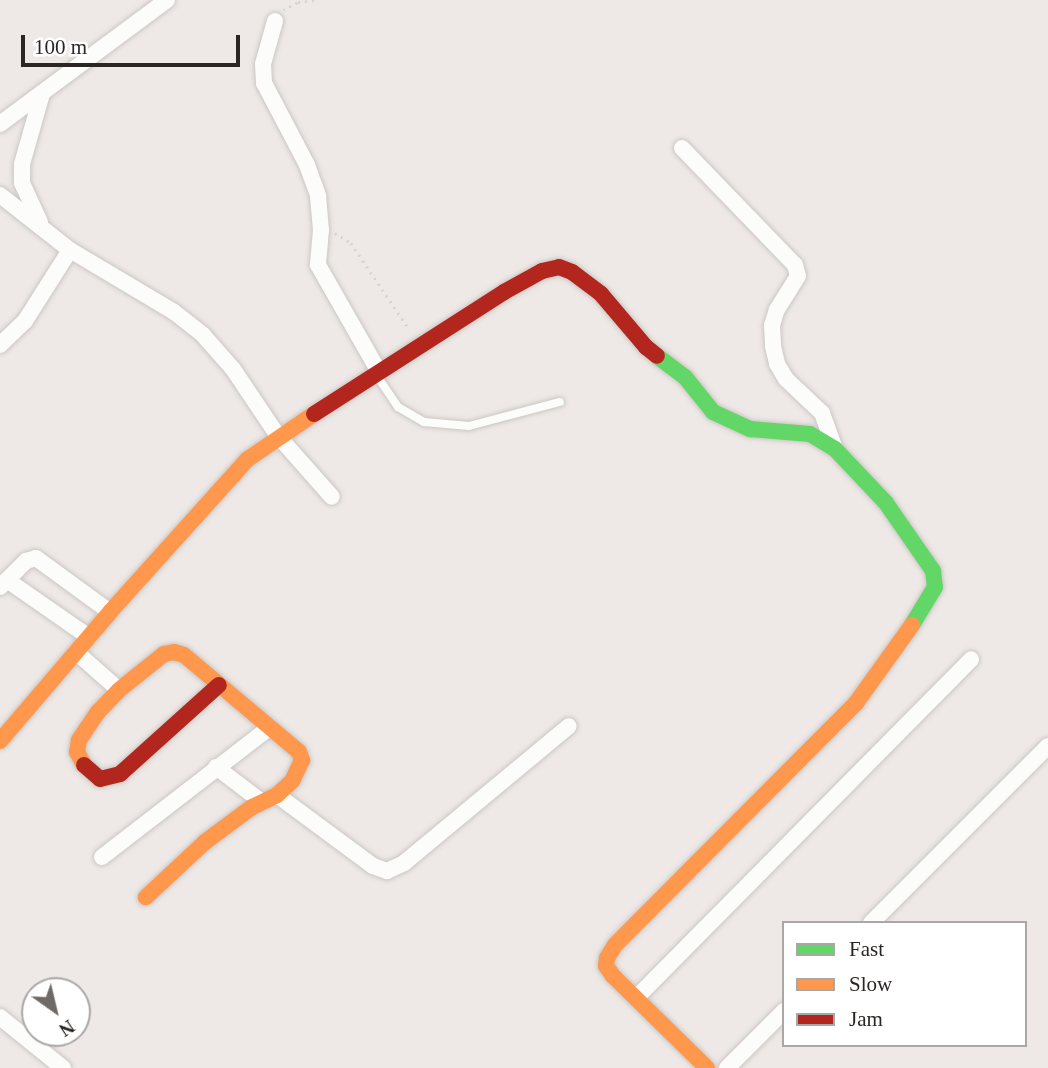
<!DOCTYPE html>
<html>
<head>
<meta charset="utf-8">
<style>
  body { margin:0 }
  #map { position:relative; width:1048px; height:1068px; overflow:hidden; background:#eee9e6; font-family:Georgia,serif }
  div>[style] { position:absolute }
  .path>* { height:2.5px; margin-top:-1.25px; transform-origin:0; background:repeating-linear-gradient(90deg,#d6d5d3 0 2px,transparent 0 7px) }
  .roads { filter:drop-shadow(0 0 2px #cbc7c4) drop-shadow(0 0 2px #cbc7c4) }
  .lane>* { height:8px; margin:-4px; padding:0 4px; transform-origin:4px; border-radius:4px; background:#fcfcfb }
  .street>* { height:16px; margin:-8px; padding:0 8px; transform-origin:8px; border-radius:8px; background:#fcfcfb }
  .fast>* { height:16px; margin:-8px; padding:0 8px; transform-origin:8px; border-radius:8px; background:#63d668 }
  .slow>* { height:16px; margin:-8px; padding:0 8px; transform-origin:8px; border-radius:8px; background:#ff974d }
  .jam>* { height:16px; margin:-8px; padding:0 8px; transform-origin:8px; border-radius:8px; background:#b3261e }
  span { translate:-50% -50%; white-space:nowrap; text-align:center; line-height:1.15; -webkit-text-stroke:6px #fff; paint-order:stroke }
  .legend { position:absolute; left:782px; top:921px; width:245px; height:126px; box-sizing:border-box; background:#fff; border:2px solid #aaa8a7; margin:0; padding:9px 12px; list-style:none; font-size:21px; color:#2a2624 }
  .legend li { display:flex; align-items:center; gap:14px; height:35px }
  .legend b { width:35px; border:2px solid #aaa8a7 }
  .north { position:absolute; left:21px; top:977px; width:70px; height:70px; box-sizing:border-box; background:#fff; border:2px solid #aaa8a7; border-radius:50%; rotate:146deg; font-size:19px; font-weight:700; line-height:28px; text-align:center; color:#2a2624 }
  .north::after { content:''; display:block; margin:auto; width:24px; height:32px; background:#6f6a68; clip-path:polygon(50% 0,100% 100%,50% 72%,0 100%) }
  .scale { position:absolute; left:21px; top:35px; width:219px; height:32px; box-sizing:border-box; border:4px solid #2a2624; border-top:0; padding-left:9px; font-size:21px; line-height:24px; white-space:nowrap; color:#2a2624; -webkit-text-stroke:5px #fff; paint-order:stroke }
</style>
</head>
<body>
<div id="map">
  <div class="path">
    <div style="left:283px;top:10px;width:17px;rotate:-28deg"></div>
    <div style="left:298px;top:2px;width:18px;rotate:-6deg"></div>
    <div style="left:335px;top:233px;width:19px;rotate:32deg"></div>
    <div style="left:351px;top:243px;width:104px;rotate:56deg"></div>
  </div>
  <div class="roads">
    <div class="lane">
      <div style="left:375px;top:373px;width:41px;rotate:55.9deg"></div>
      <div style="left:398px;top:407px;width:30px;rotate:30deg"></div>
      <div style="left:424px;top:422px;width:45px;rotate:5.1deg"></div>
      <div style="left:469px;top:426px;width:94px;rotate:-14.8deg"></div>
    </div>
    <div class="street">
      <div style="left:275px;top:21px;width:45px;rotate:105.6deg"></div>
      <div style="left:263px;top:64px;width:19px;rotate:87deg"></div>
      <div style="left:264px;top:83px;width:93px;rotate:62.3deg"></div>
      <div style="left:307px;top:165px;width:33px;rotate:70deg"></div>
      <div style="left:318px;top:196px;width:34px;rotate:85deg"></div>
      <div style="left:321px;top:230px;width:35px;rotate:95deg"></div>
      <div style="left:318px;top:265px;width:121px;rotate:60.3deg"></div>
      <div style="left:0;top:124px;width:208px;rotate:-36.6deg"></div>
      <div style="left:682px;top:148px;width:163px;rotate:46deg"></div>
      <div style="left:795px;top:265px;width:11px;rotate:75deg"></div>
      <div style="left:798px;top:276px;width:39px;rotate:122deg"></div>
      <div style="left:777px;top:309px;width:17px;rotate:107deg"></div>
      <div style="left:772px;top:325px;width:21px;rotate:87deg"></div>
      <div style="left:773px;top:346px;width:18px;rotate:77deg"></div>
      <div style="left:777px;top:364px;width:17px;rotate:59deg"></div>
      <div style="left:786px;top:379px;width:50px;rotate:43.4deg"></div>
      <div style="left:822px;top:413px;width:38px;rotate:70deg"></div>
      <div style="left:0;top:195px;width:89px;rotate:38.2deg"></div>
      <div style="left:70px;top:250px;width:121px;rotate:30.8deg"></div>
      <div style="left:174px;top:312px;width:37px;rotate:38deg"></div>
      <div style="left:203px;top:335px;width:45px;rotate:48.6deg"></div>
      <div style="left:233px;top:369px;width:81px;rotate:56.1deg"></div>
      <div style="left:278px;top:436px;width:81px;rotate:48.5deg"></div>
      <div style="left:40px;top:222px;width:43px;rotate:-114.8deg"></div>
      <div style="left:22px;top:183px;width:19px;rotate:-90deg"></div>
      <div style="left:22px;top:164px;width:73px;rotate:-74.1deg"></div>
      <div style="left:0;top:345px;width:35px;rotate:-44deg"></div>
      <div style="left:25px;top:321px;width:84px;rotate:-57.6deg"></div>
      <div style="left:7px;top:580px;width:100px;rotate:34.8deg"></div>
      <div style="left:0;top:587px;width:37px;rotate:-45deg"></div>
      <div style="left:26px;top:561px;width:10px;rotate:-17deg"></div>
      <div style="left:36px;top:558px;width:92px;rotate:36.1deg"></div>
      <div style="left:76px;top:652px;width:57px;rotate:41.5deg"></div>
      <div style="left:216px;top:767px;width:58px;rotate:37.3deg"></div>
      <div style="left:277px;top:795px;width:119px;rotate:36.5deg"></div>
      <div style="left:373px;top:866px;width:15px;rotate:20deg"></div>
      <div style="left:387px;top:871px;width:19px;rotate:-25deg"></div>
      <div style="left:404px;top:863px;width:214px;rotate:-39.7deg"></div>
      <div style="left:102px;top:857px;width:212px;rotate:-37.7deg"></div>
      <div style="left:871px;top:923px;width:250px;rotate:-45deg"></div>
      <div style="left:637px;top:997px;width:475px;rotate:-45.3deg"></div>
      <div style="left:0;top:1017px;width:81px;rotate:39deg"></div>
      <div style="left:727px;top:1068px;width:81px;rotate:-45deg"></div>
    </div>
    <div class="fast">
      <div style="left:657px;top:356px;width:35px;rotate:37deg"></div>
      <div style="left:685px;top:377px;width:45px;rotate:51.3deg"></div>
      <div style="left:713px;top:412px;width:41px;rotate:24.7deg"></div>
      <div style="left:750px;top:429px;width:60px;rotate:4.8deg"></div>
      <div style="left:810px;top:434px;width:29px;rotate:31deg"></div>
      <div style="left:835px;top:449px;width:74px;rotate:46.6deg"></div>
      <div style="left:886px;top:503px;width:83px;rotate:55.3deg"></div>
      <div style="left:933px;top:571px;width:16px;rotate:83deg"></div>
      <div style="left:935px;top:587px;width:44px;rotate:121.2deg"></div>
    </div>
    <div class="slow">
      <div style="left:0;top:741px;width:170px;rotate:-49.5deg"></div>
      <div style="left:110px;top:612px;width:206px;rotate:-48deg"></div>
      <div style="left:248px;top:459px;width:80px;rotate:-34.3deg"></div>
      <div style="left:84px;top:765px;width:15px;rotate:-118deg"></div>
      <div style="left:77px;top:752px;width:12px;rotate:-81deg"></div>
      <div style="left:79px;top:740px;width:34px;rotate:-56deg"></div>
      <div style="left:98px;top:712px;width:30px;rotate:-46deg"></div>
      <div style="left:119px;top:690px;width:58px;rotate:-38.7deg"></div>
      <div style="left:164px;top:654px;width:10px;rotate:-11deg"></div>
      <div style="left:174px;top:652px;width:10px;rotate:17deg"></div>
      <div style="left:184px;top:655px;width:150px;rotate:40.1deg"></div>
      <div style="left:299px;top:752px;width:9px;rotate:69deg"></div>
      <div style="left:302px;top:760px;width:23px;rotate:115deg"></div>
      <div style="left:292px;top:781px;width:21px;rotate:137deg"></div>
      <div style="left:277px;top:795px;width:28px;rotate:154deg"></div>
      <div style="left:252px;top:807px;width:59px;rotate:143.3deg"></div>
      <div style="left:205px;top:842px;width:81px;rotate:137deg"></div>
      <div style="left:707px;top:1068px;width:132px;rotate:-135.6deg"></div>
      <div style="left:613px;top:976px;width:12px;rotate:-125deg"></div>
      <div style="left:606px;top:966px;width:8px;rotate:-83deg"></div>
      <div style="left:607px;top:958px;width:15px;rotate:-58deg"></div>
      <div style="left:615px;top:945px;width:342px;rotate:-45.1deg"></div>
      <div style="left:856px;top:703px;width:96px;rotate:-54.3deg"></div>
    </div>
    <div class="jam">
      <div style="left:314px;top:414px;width:226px;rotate:-32.7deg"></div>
      <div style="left:504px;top:292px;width:43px;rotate:-28.9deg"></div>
      <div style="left:542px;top:271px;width:17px;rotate:-13deg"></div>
      <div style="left:559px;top:267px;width:14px;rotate:21deg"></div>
      <div style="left:572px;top:272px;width:36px;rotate:37deg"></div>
      <div style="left:601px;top:294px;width:70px;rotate:49.7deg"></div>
      <div style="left:646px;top:347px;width:14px;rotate:39deg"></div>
      <div style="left:84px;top:765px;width:21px;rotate:41deg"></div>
      <div style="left:100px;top:779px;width:21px;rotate:-14deg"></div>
      <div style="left:120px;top:774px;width:133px;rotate:-42deg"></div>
    </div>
  </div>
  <ul class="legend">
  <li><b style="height:9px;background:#63d668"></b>Fast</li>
  <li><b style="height:9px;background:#ff974d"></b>Slow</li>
  <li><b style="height:9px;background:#b3261e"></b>Jam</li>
  </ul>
  <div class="north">N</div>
  <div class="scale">100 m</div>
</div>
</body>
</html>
